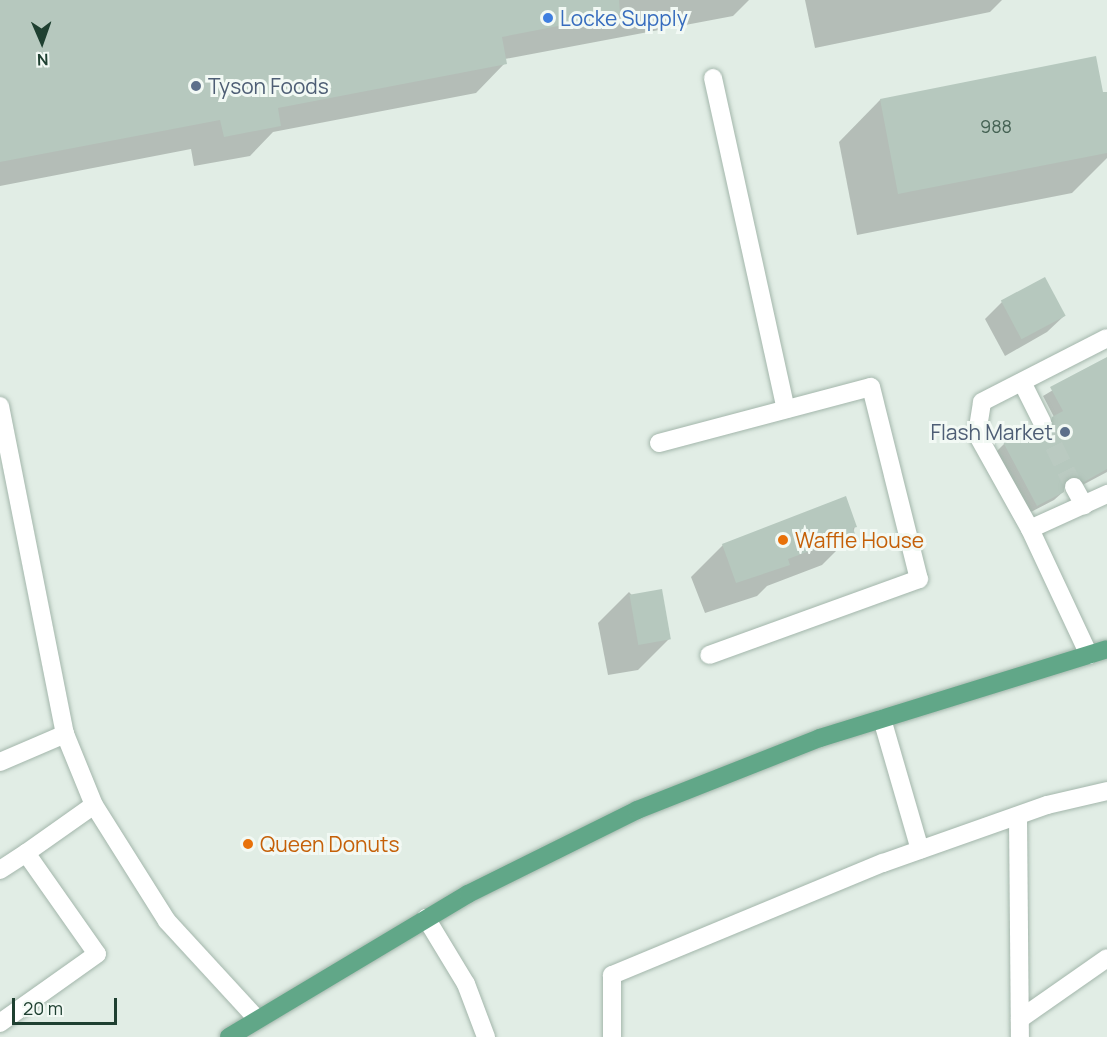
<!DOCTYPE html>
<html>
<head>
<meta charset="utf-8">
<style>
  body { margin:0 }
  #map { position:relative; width:1107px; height:1037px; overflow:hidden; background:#e1ede5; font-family:Manrope,sans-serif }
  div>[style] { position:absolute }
  .shadow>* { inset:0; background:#0003 }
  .building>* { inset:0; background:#b6c8be; transform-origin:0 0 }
  .minor-tunnel>* { height:18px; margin-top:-9px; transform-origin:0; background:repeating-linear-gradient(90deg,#bacac1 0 18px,transparent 0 27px) }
  .roads { filter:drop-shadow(0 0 2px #a3b6ab) drop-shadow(0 0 2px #a3b6ab) }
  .minor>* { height:18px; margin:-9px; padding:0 9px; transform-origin:9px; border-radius:9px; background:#fff }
  .major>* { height:18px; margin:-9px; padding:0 9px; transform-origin:9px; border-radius:9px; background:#61a788 }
  .dots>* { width:16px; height:16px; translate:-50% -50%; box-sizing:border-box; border:3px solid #f2f9f4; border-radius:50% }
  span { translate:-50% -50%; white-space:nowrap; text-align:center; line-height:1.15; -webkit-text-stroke:6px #f2f9f4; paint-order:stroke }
  .number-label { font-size:18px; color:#456254 }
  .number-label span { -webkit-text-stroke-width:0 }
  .shop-label { font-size:21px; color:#366cbe }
  .left { translate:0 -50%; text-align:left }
  .service-label { font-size:21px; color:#4e5e75 }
  .right { translate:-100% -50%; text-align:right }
  .food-label { font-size:21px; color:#c56008 }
  .north { position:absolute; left:12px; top:12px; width:60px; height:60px; -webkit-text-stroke:4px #f2f9f4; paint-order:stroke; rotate:178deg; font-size:16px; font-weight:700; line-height:24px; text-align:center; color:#1f4031 }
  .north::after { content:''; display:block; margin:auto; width:21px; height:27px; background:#1f4031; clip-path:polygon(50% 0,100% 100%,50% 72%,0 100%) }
  .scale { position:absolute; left:12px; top:998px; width:105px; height:27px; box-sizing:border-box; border:3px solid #1f4031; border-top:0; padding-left:8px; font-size:18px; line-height:21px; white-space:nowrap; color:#1f4031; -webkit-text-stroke:4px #f2f9f4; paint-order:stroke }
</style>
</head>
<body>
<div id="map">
  <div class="shadow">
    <div style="clip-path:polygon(0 0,749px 0,733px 16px,505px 59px,505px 63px,476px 93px,273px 132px,250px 156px,194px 166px,191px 149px,0 186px)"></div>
    <div style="clip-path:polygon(805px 0,1002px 0,990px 12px,815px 48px)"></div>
    <div style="clip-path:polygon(1095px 58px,1107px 118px,1107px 158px,1072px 193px,857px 235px,839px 142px,880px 100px)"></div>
    <div style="clip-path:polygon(1002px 302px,1064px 316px,1047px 332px,1005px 356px,985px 319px)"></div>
    <div style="clip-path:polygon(1107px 358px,1107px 472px,1075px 489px,1063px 485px,1063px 492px,1054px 500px,1029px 513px,996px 452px,1004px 444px,1042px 434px,1054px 417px,1043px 396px)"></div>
    <div style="clip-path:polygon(855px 526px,853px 534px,822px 565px,767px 586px,757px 596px,705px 613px,691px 577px,723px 545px)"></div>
    <div style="clip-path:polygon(629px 592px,670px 638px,638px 670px,608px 675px,598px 623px)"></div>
  </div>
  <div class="building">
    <div style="clip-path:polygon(0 0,619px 0,620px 14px,502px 37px,507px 64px,278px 108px,281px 126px,224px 137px,220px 120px,0 162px)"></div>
    <div style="clip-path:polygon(1096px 56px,1103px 92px,1107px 92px,1107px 153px,898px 194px,880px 99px)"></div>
    <div style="left:1045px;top:277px;width:44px;height:50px;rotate:62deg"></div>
    <div style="clip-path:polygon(1107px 357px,1107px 469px,1084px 482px,1069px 477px,1064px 482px,1064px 492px,1037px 506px,1003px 442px,1032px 427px,1041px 433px,1048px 432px,1052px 417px,1063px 411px,1050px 387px)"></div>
    <div style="clip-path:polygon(846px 496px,857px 527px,853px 528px,855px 534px,788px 559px,790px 565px,736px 583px,722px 544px)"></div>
    <div style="left:662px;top:589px;width:51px;height:33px;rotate:80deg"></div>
  </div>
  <div class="minor-tunnel">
    <div style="left:1042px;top:422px;width:72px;rotate:63.8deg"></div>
  </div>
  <div class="roads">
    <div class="minor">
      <div style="left:713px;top:78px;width:339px;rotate:77.6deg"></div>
      <div style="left:1022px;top:382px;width:45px;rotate:63.4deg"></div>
      <div style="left:0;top:406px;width:334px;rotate:78.8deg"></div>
      <div style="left:65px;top:734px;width:77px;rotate:67.8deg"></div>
      <div style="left:94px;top:805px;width:137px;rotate:57.8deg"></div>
      <div style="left:167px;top:921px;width:133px;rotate:47.4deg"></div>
      <div style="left:659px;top:443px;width:219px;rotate:-14.8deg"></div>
      <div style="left:871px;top:387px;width:198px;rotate:76deg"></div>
      <div style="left:919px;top:579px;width:223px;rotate:160.1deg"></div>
      <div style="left:1074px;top:487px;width:21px;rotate:61deg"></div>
      <div style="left:1030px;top:529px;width:85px;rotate:-24.4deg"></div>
      <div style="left:1089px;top:655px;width:139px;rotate:-115.1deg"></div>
      <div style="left:1030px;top:529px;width:109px;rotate:-119.2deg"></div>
      <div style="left:977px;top:434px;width:32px;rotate:-81deg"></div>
      <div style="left:982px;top:402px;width:140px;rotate:-27.1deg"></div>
      <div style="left:882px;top:719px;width:136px;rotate:73.8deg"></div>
      <div style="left:0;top:762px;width:71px;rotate:-23.3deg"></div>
      <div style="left:1018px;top:816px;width:221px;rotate:89.5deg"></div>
      <div style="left:26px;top:853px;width:83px;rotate:-35.2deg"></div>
      <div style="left:0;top:870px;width:31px;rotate:-33deg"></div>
      <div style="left:26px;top:853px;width:123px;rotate:54.9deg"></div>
      <div style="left:97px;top:954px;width:119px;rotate:144.6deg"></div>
      <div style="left:426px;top:918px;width:77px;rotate:58.8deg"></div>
      <div style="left:466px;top:984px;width:57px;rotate:69.3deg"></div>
      <div style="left:1020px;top:1019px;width:106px;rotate:-35deg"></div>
      <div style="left:612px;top:1037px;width:62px;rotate:-90deg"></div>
      <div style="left:612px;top:975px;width:293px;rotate:-22.5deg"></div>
      <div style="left:883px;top:863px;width:174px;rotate:-19.5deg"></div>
      <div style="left:1047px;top:805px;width:62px;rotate:-13.1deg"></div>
    </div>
    <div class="major">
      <div style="left:229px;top:1037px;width:279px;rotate:-30.9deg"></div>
      <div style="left:468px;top:894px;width:189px;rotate:-26.4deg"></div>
      <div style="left:637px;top:810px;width:197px;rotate:-21.5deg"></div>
      <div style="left:820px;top:738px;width:300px;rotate:-17.2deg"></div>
    </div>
  </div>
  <div class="dots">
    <div style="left:548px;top:18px;background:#3f7fe0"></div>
    <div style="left:196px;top:86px;background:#5c6f8a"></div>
    <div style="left:1065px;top:432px;background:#5c6f8a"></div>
    <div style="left:783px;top:540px;background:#e8710a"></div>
    <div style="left:248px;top:844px;background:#e8710a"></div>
  </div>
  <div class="number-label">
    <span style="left:996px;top:126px">988</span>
  </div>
  <div class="shop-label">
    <span class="left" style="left:560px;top:18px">Locke Supply</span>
  </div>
  <div class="service-label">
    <span class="left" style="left:208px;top:86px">Tyson Foods</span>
    <span class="right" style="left:1053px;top:432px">Flash Market</span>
  </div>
  <div class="food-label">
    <span class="left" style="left:795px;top:540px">Waffle House</span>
    <span class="left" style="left:260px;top:844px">Queen Donuts</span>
  </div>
  <div class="north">N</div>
  <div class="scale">20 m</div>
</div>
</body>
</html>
